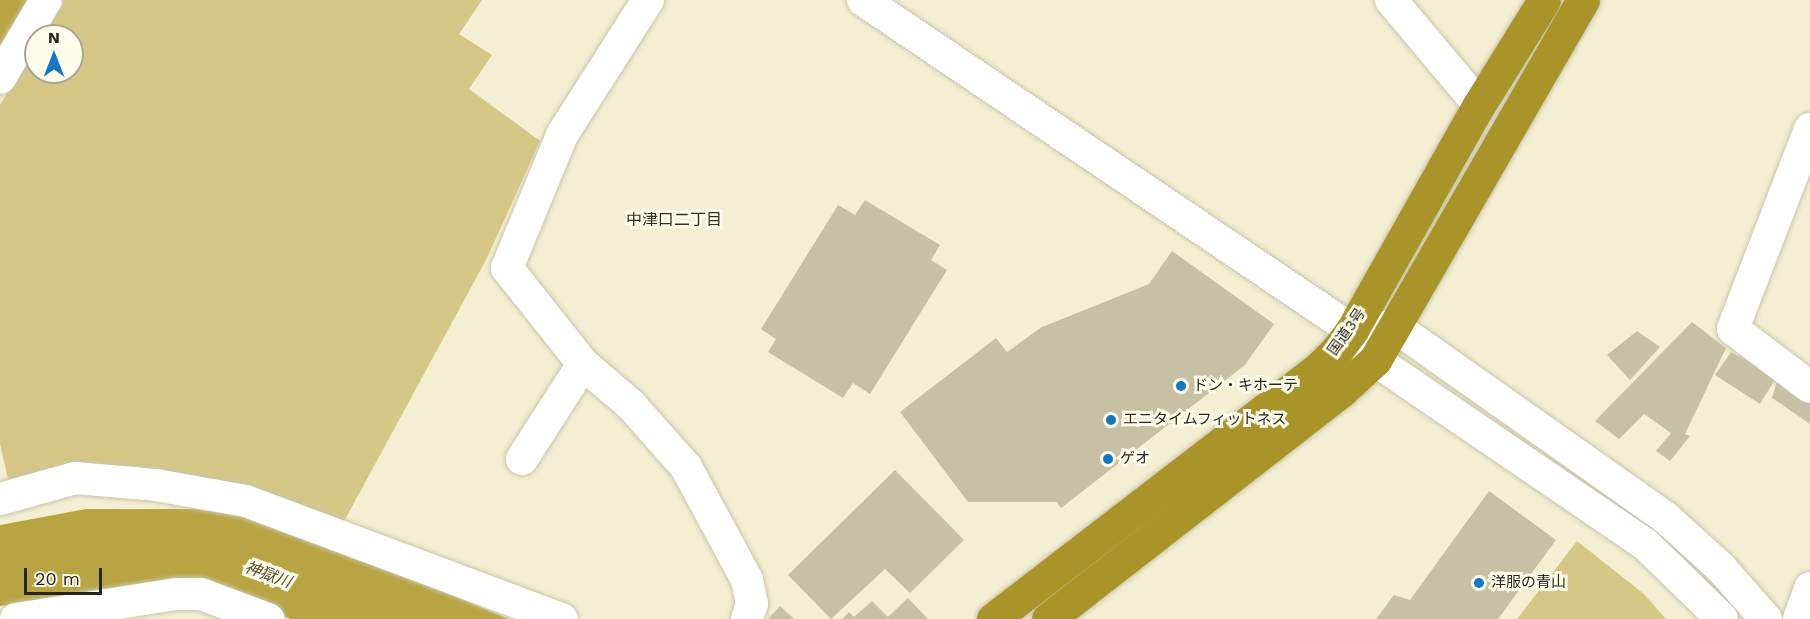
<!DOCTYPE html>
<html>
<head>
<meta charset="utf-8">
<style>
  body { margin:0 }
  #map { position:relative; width:1810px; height:619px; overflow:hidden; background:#f4efd3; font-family:"Work Sans","Noto Sans JP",sans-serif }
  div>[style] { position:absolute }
  .green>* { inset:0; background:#d5c785 }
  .water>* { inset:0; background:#b8a442 }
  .building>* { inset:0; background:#c6c0a5 }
  .roads { filter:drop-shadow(0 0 2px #cac5aa) drop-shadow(0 0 2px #cac5aa) }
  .minor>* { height:32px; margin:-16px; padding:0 16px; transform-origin:16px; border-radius:16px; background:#fff }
  .highway>* { height:33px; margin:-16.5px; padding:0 16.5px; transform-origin:16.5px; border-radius:16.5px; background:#a9942a }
  .dots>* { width:16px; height:16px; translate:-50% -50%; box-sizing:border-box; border:3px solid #fffceb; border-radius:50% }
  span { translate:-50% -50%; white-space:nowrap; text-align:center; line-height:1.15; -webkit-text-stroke:6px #fffceb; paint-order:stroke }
  .street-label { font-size:15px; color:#28261c }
  .poi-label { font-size:15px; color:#28261c }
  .left { translate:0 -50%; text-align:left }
  .neighbourhood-label { font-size:16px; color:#342f18 }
  .water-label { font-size:16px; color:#574e26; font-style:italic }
  .north { position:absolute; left:24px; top:24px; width:60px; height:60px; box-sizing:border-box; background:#fffceb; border:2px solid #a9a698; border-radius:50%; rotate:0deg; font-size:16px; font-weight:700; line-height:24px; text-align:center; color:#28261c }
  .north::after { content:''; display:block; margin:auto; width:21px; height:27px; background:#1179c4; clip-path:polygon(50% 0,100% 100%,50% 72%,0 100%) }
  .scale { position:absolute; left:24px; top:568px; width:78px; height:27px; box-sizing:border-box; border:3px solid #28261c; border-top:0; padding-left:8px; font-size:18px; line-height:21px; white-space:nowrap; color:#28261c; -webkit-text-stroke:4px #fffceb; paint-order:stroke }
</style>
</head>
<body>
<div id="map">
  <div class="green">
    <div style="clip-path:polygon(60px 0,482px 0,459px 34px,492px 55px,469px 89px,540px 141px,487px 258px,342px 525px,66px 468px,8px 479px,0 444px,0 105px,36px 42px,36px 72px,72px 72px,72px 36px,40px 36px)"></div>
    <div style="clip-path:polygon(1577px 541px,1644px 594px,1666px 619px,1517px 619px)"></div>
  </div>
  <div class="water">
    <div style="clip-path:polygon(0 0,30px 0,0 53px)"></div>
    <div style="clip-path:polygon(86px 509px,194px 509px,270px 520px,509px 619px,290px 619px,221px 589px,178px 584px,0 606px,0 525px)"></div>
  </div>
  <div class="building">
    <div style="clip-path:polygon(865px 200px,940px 245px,931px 260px,947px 270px,870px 394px,853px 383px,843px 398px,768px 352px,776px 339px,761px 329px,838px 205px,855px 215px)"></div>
    <div style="clip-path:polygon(1172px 251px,1274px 324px,1245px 365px,1061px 508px,1056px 502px,968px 502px,900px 412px,996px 338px,1007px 352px,1042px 327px,1149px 284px)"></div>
    <div style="clip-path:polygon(1692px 322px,1726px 348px,1685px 434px,1690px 436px,1670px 461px,1656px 451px,1671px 433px,1644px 414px,1619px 439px,1595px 421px)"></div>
    <div style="clip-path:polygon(1637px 331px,1660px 347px,1630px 380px,1607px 355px)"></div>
    <div style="clip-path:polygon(1731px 352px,1777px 376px,1760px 404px,1715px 375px)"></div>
    <div style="clip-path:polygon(1777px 381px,1810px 402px,1810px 424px,1772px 398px)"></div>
    <div style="clip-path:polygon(895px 470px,964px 540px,910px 593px,885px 569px,831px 619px,788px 575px)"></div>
    <div style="clip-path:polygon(1489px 491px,1556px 540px,1498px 619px,1376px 619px,1394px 595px,1410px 600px)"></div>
    <div style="clip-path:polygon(908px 598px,928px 619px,842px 619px,849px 612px,854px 617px,872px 601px,888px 617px)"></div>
    <div style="clip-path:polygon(780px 606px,794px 619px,768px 619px)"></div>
  </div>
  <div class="roads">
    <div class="minor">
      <div style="left:648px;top:0;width:160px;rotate:122.5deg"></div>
      <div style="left:562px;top:135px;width:144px;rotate:112.5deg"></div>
      <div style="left:507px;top:268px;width:122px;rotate:51.6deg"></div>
      <div style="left:583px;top:364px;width:63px;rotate:40.5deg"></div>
      <div style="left:631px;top:405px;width:83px;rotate:48.4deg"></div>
      <div style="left:686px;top:467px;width:128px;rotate:61.6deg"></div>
      <div style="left:747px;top:580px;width:24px;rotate:78deg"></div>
      <div style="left:752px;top:603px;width:17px;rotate:107deg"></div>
      <div style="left:863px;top:0;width:590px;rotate:34.01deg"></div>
      <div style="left:1352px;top:330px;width:38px;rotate:53deg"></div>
      <div style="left:1375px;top:360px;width:327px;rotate:34.3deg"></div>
      <div style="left:1645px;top:544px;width:107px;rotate:44.2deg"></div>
      <div style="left:1391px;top:0;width:137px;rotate:50deg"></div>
      <div style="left:0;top:78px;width:91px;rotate:-59.5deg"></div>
      <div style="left:1810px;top:129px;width:214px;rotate:111.1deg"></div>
      <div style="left:1733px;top:329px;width:96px;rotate:37deg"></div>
      <div style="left:1368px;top:328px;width:26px;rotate:-4deg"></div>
      <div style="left:1394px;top:326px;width:332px;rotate:35.2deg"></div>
      <div style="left:1665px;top:517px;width:76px;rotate:42.3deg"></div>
      <div style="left:1721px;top:568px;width:68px;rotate:48.6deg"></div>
      <div style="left:522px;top:459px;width:113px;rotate:-57.3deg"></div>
      <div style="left:0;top:499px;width:78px;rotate:-15.6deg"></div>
      <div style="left:75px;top:478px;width:81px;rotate:4.9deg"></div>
      <div style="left:156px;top:485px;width:91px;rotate:10.1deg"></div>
      <div style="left:246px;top:501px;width:337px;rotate:20.5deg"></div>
      <div style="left:16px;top:619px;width:162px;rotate:-8.9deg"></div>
      <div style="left:176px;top:594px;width:25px"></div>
      <div style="left:201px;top:594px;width:72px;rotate:20.5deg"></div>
      <div style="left:1799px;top:619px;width:33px;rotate:-70deg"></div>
    </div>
    <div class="highway">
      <div style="left:993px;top:619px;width:411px;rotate:-37.6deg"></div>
      <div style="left:1319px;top:368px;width:25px;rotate:-45deg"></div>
      <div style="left:1337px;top:350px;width:25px;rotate:-53deg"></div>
      <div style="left:1352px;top:330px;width:258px;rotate:-60.6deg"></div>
      <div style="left:1479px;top:105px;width:123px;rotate:-58.2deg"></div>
      <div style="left:1048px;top:619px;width:373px;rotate:-37.9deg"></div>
      <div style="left:1342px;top:390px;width:45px;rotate:-42.3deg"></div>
      <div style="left:1375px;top:360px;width:416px;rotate:-60deg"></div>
    </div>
  </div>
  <div class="dots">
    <div style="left:1181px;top:386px;background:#1179c4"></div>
    <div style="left:1111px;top:420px;background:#1179c4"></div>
    <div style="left:1108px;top:459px;background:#1179c4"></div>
    <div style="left:1479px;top:583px;background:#1179c4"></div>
  </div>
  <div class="street-label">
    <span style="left:1347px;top:332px;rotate:-55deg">国道3号</span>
  </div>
  <div class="poi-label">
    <span class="left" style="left:1193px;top:386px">ドン・キホーテ</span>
    <span class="left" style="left:1123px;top:420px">エニタイムフィットネス</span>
    <span class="left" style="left:1120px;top:459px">ゲオ</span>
    <span class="left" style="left:1491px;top:583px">洋服の青山</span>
  </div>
  <div class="neighbourhood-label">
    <span style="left:674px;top:220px">中津口二丁目</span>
  </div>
  <div class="water-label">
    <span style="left:268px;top:575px;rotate:20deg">神獄川</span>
  </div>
  <div class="north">N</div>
  <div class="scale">20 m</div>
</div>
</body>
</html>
